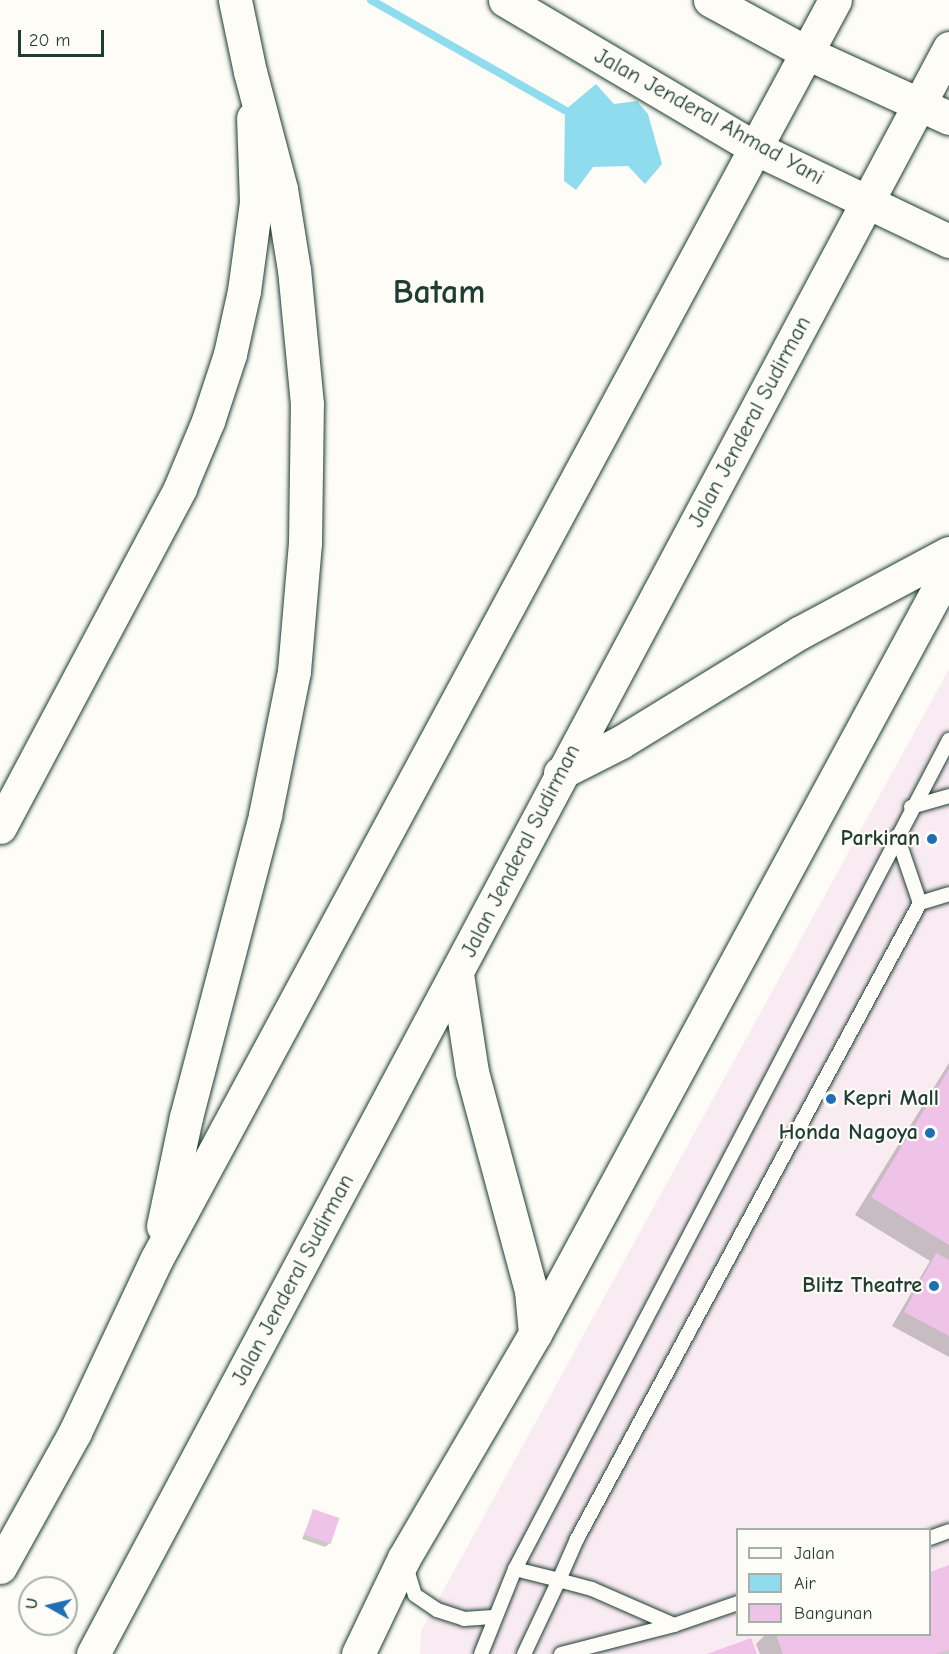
<!DOCTYPE html>
<html>
<head>
<meta charset="utf-8">
<style>
  body { margin:0 }
  #map { position:relative; width:949px; height:1654px; overflow:hidden; background:#fdfcf7; font-family:"Comic Neue",sans-serif }
  div>[style] { position:absolute }
  .built>* { inset:0; background:#f9ebf2 }
  .water>* { inset:0; background:#8fdcef }
  .shadow>* { inset:0; background:#0003 }
  .stream>* { height:8px; margin:-4px; padding:0 4px; transform-origin:4px; border-radius:4px; background:#8fdcef }
  .building>* { inset:0; background:#efc3e8; transform-origin:0 0 }
  .roads { filter:drop-shadow(0 0 2px #1f3d34) drop-shadow(0 0 2px #1f3d34) }
  .lane>* { height:14px; margin:-7px; padding:0 7px; transform-origin:7px; border-radius:7px; background:#fdfcf7 }
  .secondary>* { height:33px; margin:-16.5px; padding:0 16.5px; transform-origin:16.5px; border-radius:16.5px; background:#fdfcf7 }
  .highway>* { height:33px; margin:-16.5px; padding:0 16.5px; transform-origin:16.5px; border-radius:16.5px; background:#fdfcf7 }
  .dots>* { width:16px; height:16px; translate:-50% -50%; box-sizing:border-box; border:3px solid #fdfcf7; border-radius:50% }
  span { translate:-50% -50%; white-space:nowrap; text-align:center; line-height:1.15; -webkit-text-stroke:4.5px #fdfcf7; paint-order:stroke }
  .street-label { font-size:22px; color:#1f3d34 }
  .poi-label { font-size:22px; color:#1f3d34; font-weight:700 }
  .right { translate:-100% -50%; text-align:right }
  .left { translate:0 -50%; text-align:left }
  .town-label { font-size:34px; color:#1f3d34; font-weight:700 }
  .legend { position:absolute; left:736px; top:1528px; width:195px; height:108px; box-sizing:border-box; background:#fdfcf7; border:2px solid #a4b0a9; margin:0; padding:8px 10px; list-style:none; font-size:18px; color:#1f3d34 }
  .legend li { display:flex; align-items:center; gap:12px; height:30px }
  .legend b { width:30px; border:2px solid #a4b0a9 }
  .north { position:absolute; left:18px; top:1576px; width:60px; height:60px; box-sizing:border-box; background:#fdfcf7; border:2px solid #a4b0a9; border-radius:50%; rotate:278deg; font-size:16px; font-weight:700; line-height:24px; text-align:center; color:#1f3d34 }
  .north::after { content:''; display:block; margin:auto; width:21px; height:27px; background:#1f6fb2; clip-path:polygon(50% 0,100% 100%,50% 72%,0 100%) }
  .scale { position:absolute; left:18px; top:30px; width:86px; height:27px; box-sizing:border-box; border:3px solid #1f3d34; border-top:0; padding-left:8px; font-size:18px; line-height:21px; white-space:nowrap; color:#1f3d34; -webkit-text-stroke:4px #fdfcf7; paint-order:stroke }
</style>
</head>
<body>
<div id="map">
  <div class="built">
    <div style="clip-path:polygon(evenodd,949px 669px,949px 1634px,889px 1654px,420px 1654px,421px 1631px,949px 669px,738px 1530px,930px 1530px,930px 1634px,738px 1634px,738px 1530px)"></div>
  </div>
  <div class="water">
    <div style="clip-path:polygon(596px 84px,614px 104px,637px 101px,648px 114px,662px 164px,645px 184px,628px 166px,593px 167px,576px 190px,564px 181px,565px 110px)"></div>
  </div>
  <div class="shadow">
    <div style="clip-path:polygon(949px 1063px,949px 1357px,892px 1326px,930px 1261px,855px 1215px)"></div>
    <div style="clip-path:polygon(314px 1511px,330px 1543px,325px 1547px,302px 1539px)"></div>
    <div style="clip-path:polygon(949px 1566px,949px 1654px,760px 1654px,756px 1644px,766px 1634px,930px 1634px,930px 1573px)"></div>
  </div>
  <div class="stream">
    <div style="left:371px;top:0;width:223px;rotate:29.6deg"></div>
  </div>
  <div class="building">
    <div style="clip-path:polygon(949px 1069px,949px 1245px,871px 1197px)"></div>
    <div style="clip-path:polygon(936px 1253px,949px 1260px,949px 1336px,904px 1312px)"></div>
    <div style="left:313px;top:1509px;width:28px;height:27px;rotate:19deg"></div>
    <div style="clip-path:polygon(949px 1565px,949px 1650px,936px 1654px,783px 1654px,776px 1634px,930px 1634px,930px 1572px)"></div>
    <div style="clip-path:polygon(751px 1638px,757px 1654px,707px 1654px)"></div>
  </div>
  <div class="roads">
    <div class="lane">
      <div style="left:911px;top:807px;width:40px;rotate:-16deg"></div>
      <div style="left:897px;top:836px;width:71px;rotate:71.1deg"></div>
      <div style="left:930px;top:1538px;width:20px;rotate:-20deg"></div>
      <div style="left:406px;top:1566px;width:30px;rotate:73deg"></div>
      <div style="left:415px;top:1595px;width:27px;rotate:34deg"></div>
      <div style="left:437px;top:1610px;width:28px;rotate:18deg"></div>
      <div style="left:464px;top:1619px;width:29px;rotate:-4deg"></div>
      <div style="left:515px;top:1569px;width:45px;rotate:14deg"></div>
      <div style="left:559px;top:1580px;width:82px;rotate:115.3deg"></div>
      <div style="left:674px;top:1625px;width:90px;rotate:-156.3deg"></div>
      <div style="left:592px;top:1589px;width:34px;rotate:-165deg"></div>
      <div style="left:559px;top:1580px;width:45px;rotate:-66.3deg"></div>
      <div style="left:577px;top:1539px;width:723px;rotate:-61.66deg"></div>
      <div style="left:920px;top:903px;width:30px;rotate:-17deg"></div>
      <div style="left:481px;top:1654px;width:92px;rotate:-68.2deg"></div>
      <div style="left:515px;top:1569px;width:936px;rotate:-62.37deg"></div>
      <div style="left:561px;top:1654px;width:117px;rotate:-14.4deg"></div>
      <div style="left:674px;top:1625px;width:68px;rotate:-19deg"></div>
    </div>
    <div class="secondary">
      <div style="left:0;top:827px;width:384px;rotate:-62deg"></div>
      <div style="left:180px;top:488px;width:73px;rotate:-67.3deg"></div>
      <div style="left:208px;top:421px;width:71px;rotate:-71.8deg"></div>
      <div style="left:230px;top:354px;width:65px;rotate:-77.5deg"></div>
      <div style="left:244px;top:291px;width:90px;rotate:-82.3deg"></div>
      <div style="left:256px;top:202px;width:84px;rotate:-92deg"></div>
      <div style="left:358px;top:1654px;width:106px;rotate:-64.4deg"></div>
      <div style="left:404px;top:1558px;width:259px;rotate:-59.7deg"></div>
      <div style="left:535px;top:1334px;width:870px;rotate:-61.58deg"></div>
    </div>
    <div class="highway">
      <div style="left:505px;top:0;width:293px;rotate:30.6deg"></div>
      <div style="left:757px;top:149px;width:213px;rotate:25.6deg"></div>
      <div style="left:710px;top:0;width:113px;rotate:28.6deg"></div>
      <div style="left:809px;top:54px;width:154px;rotate:24.6deg"></div>
      <div style="left:560px;top:773px;width:68px;rotate:-26.9deg"></div>
      <div style="left:621px;top:742px;width:209px;rotate:-31.5deg"></div>
      <div style="left:799px;top:633px;width:170px;rotate:-28.1deg"></div>
      <div style="left:457px;top:974px;width:99px;rotate:81.3deg"></div>
      <div style="left:472px;top:1072px;width:226px;rotate:74.9deg"></div>
      <div style="left:531px;top:1290px;width:44px;rotate:84.8deg"></div>
      <div style="left:163px;top:1226px;width:111px;rotate:-78.1deg"></div>
      <div style="left:186px;top:1117px;width:312px;rotate:-75.3deg"></div>
      <div style="left:265px;top:815px;width:147px;rotate:-78.6deg"></div>
      <div style="left:294px;top:671px;width:128px;rotate:-85.1deg"></div>
      <div style="left:305px;top:543px;width:139px;rotate:-89.2deg"></div>
      <div style="left:307px;top:404px;width:135px;rotate:-95.5deg"></div>
      <div style="left:294px;top:270px;width:82px;rotate:-99.1deg"></div>
      <div style="left:281px;top:189px;width:121px;rotate:-104.8deg"></div>
      <div style="left:250px;top:72px;width:74px;rotate:-101.8deg"></div>
      <div style="left:0;top:1567px;width:154px;rotate:-60.9deg"></div>
      <div style="left:75px;top:1432px;width:190px;rotate:-64.8deg"></div>
      <div style="left:156px;top:1260px;width:1431px;rotate:-61.68deg"></div>
      <div style="left:93px;top:1654px;width:1820px;rotate:-61.94deg"></div>
    </div>
  </div>
  <div class="dots">
    <div style="left:932px;top:839px;background:#1f6fb2"></div>
    <div style="left:831px;top:1099px;background:#1f6fb2"></div>
    <div style="left:930px;top:1133px;background:#1f6fb2"></div>
    <div style="left:934px;top:1286px;background:#1f6fb2"></div>
  </div>
  <div class="street-label">
    <span style="left:709px;top:117px;rotate:29deg">Jalan Jenderal Ahmad Yani</span>
    <span style="left:750px;top:422px;rotate:-62deg">Jalan Jenderal Sudirman</span>
    <span style="left:521px;top:851px;rotate:-63deg">Jalan Jenderal Sudirman</span>
    <span style="left:293px;top:1280px;rotate:-62deg">Jalan Jenderal Sudirman</span>
  </div>
  <div class="poi-label">
    <span class="right" style="left:920px;top:839px">Parkiran</span>
    <span class="left" style="left:843px;top:1099px">Kepri Mall</span>
    <span class="right" style="left:918px;top:1133px">Honda Nagoya</span>
    <span class="right" style="left:922px;top:1286px">Blitz Theatre</span>
  </div>
  <div class="town-label">
    <span style="left:439px;top:293px">Batam</span>
  </div>
  <ul class="legend">
  <li><b style="height:8px;background:#fdfcf7"></b>Jalan</li>
  <li><b style="height:16px;background:#8fdcef"></b>Air</li>
  <li><b style="height:16px;background:#efc3e8"></b>Bangunan</li>
  </ul>
  <div class="north">U</div>
  <div class="scale">20 m</div>
</div>
</body>
</html>
